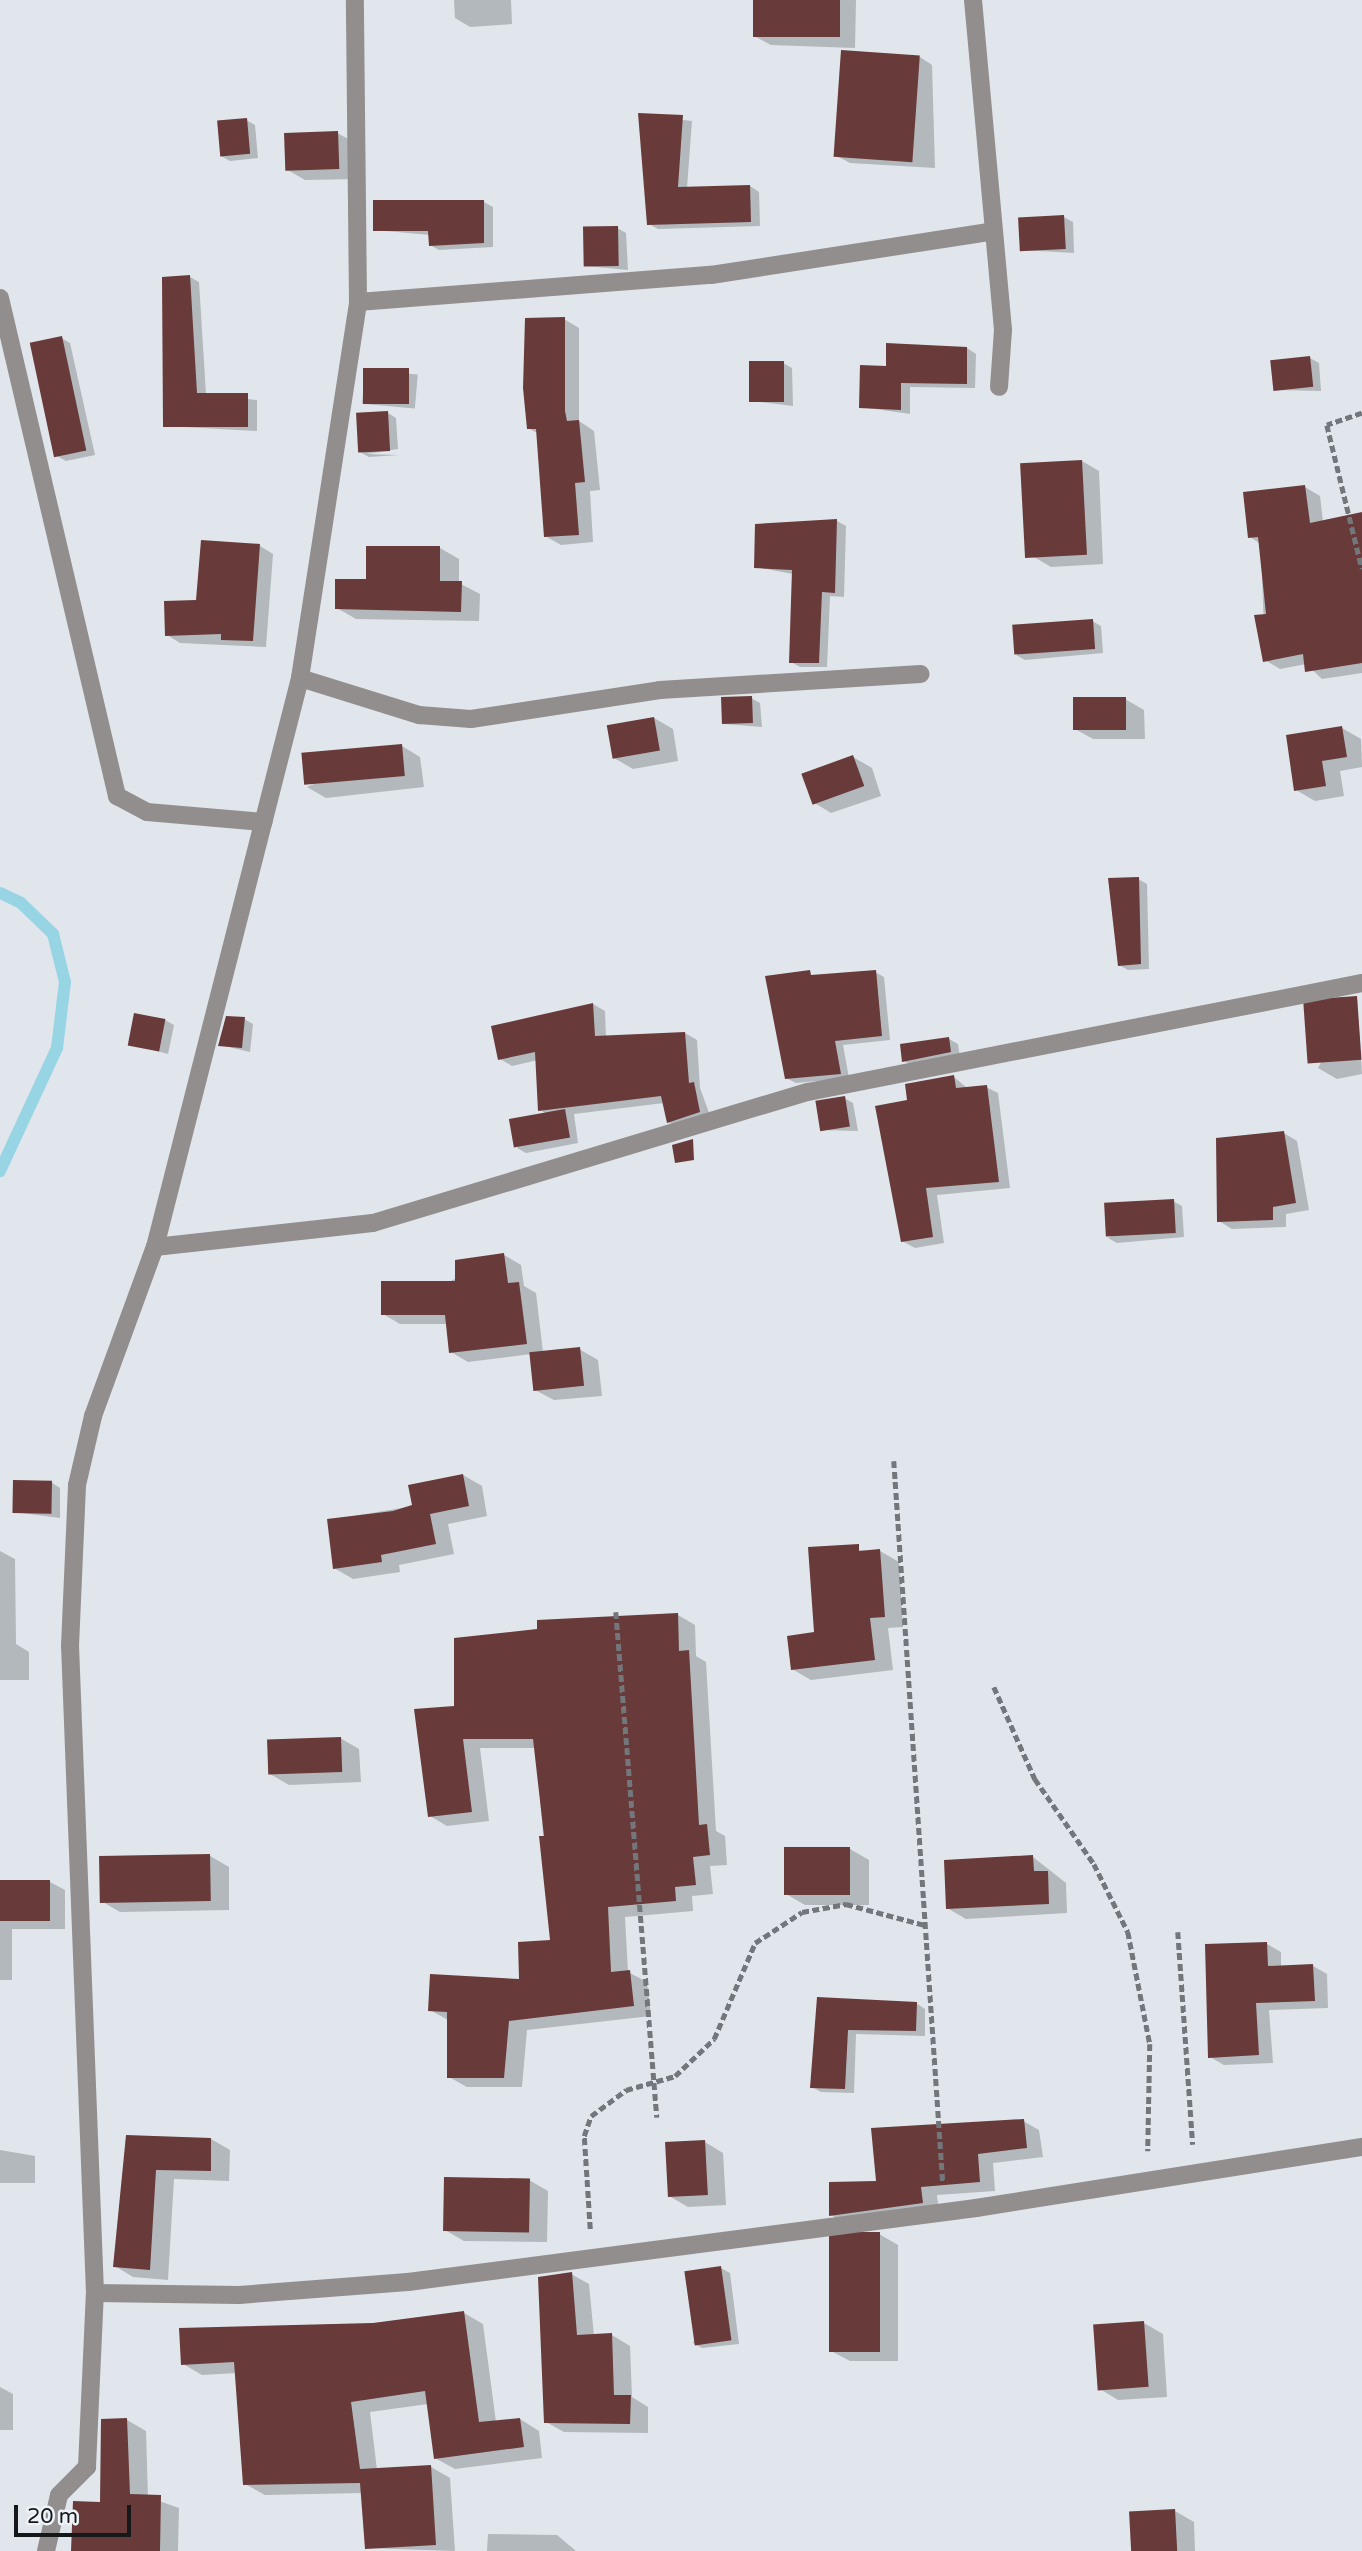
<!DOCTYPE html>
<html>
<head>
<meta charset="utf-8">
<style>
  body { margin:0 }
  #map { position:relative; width:1362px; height:2551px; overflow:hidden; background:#e0e6eb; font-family:"Varela Round",sans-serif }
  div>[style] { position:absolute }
  .shadow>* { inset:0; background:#0003; transform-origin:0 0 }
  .stream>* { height:12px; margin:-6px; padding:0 6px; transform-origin:6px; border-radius:6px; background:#97d4e4 }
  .building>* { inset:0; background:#683a3a; transform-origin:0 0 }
  .path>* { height:4.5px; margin-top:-2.25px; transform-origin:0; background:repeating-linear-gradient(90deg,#73767a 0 7px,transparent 0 10.5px) }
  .street>* { height:18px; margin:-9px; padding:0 9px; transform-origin:9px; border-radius:9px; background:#928e8d }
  span { translate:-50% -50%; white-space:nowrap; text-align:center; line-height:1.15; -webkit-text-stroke:7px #edf3f8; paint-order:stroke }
  .scale { position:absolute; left:14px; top:2505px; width:117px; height:32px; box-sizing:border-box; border:4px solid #151719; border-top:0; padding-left:9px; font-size:21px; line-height:24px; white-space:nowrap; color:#151719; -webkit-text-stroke:5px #edf3f8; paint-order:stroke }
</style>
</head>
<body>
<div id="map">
  <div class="shadow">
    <div style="clip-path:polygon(454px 0,511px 0,512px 24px,470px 27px,455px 18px)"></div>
    <div style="clip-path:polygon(757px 0,856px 0,855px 48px,771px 45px,754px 36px)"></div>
    <div style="clip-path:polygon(920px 57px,932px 65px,935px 168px,850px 163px,837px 156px)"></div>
    <div style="clip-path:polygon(639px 115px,692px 121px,687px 188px,750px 186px,759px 192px,760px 226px,658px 229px,649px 224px)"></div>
    <div style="clip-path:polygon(246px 120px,255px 125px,258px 158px,230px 161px,221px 156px)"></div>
    <div style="clip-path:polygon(337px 133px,356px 143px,357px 179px,305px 180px,286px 169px)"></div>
    <div style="clip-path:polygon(484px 202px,493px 207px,493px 247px,439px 250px,430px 245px,430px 235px,375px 230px)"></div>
    <div style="clip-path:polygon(1064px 217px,1073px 222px,1074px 253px,1021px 250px)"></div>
    <div style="clip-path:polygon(617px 228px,626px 233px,628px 270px,586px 266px)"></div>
    <div style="clip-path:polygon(190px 277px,199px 282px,206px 394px,257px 400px,257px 431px,165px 426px)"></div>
    <div style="clip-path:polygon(564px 319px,579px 328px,579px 421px,594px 431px,600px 490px,590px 491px,593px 542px,561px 545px,545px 536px,539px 434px,528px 428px)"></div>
    <div style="clip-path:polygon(61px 338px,70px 343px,95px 455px,66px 461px,57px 456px)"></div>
    <div style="clip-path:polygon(967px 348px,976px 354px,975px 388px,910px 387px,910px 414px,861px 407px,888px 368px)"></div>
    <div style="clip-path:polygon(1310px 358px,1319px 363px,1321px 391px,1275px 390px)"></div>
    <div style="clip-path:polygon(783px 363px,792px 368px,793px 406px,752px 401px)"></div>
    <div style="left:365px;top:370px;width:53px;height:34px;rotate:5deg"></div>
    <div style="clip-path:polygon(388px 413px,396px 418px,398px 449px,367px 454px,399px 455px,369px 457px,360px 452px)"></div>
    <div style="clip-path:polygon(1082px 461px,1099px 471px,1103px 564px,1051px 567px,1034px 557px)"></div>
    <div style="clip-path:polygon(1305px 487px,1320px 496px,1323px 522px,1362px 514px,1362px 673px,1322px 679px,1306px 664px,1280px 669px,1265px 660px,1261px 544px,1250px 537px)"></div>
    <div style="clip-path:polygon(837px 521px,846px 526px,844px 597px,830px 596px,827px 667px,800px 667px,791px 662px,793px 574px,756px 567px)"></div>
    <div style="clip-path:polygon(260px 546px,273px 554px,266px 647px,180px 643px,167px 635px)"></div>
    <div style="clip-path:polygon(440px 548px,459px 559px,459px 583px,480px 594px,479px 621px,356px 619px,337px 608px,368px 581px)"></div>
    <div style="clip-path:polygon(1092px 621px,1101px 626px,1103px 653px,1025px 660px,1016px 655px)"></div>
    <div style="clip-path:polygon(751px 698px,760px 703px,762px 727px,724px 724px)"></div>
    <div style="clip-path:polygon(1125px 699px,1144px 710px,1145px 739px,1093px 739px,1075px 729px)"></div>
    <div style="clip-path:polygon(654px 718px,673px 729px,678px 761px,633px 769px,614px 758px)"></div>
    <div style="clip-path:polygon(1342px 728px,1361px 739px,1362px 767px,1340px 771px,1344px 796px,1315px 801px,1296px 790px)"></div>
    <div style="clip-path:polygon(402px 746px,420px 757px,424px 787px,326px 798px,307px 787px)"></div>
    <div style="clip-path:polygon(853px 757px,872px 768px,881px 796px,831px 813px,813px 802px)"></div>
    <div style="clip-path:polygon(1138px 879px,1147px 884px,1149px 969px,1128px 970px,1119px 965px)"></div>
    <div style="clip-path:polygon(875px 972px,884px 977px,890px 1040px,843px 1045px,849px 1078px,796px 1083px,786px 1078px)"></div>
    <div style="clip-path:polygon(1357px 997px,1362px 1074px,1337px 1079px,1318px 1068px)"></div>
    <div style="clip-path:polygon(593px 1004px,605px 1011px,606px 1038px,685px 1033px,697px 1040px,700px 1088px,711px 1118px,680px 1128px,668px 1122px,664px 1103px,574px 1114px,578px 1143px,526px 1153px,517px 1148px,547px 1114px,540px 1110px,538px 1060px,512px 1066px,500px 1059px)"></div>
    <div style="clip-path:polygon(244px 1019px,253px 1024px,250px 1052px,220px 1045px)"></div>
    <div style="clip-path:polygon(165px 1020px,174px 1025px,168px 1054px,130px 1044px)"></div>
    <div style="clip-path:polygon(949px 1039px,958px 1044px,960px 1057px,913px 1066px,904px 1061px)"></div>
    <div style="clip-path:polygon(954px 1077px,967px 1088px,986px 1087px,998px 1093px,1010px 1188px,937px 1195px,944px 1243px,915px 1248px,902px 1241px,909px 1101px)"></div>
    <div style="clip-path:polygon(844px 1098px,853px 1103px,858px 1131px,820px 1130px)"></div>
    <div style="clip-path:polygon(1284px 1133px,1297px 1141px,1309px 1210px,1286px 1214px,1286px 1227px,1232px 1229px,1219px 1221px)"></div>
    <div style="clip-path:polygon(1173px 1201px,1182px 1206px,1184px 1237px,1117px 1243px,1108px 1238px)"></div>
    <div style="clip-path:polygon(504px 1255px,521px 1265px,524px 1286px,536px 1293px,543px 1352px,579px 1349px,598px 1360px,602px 1396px,554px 1400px,535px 1390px,531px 1354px,468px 1362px,451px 1352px,447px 1324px,400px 1324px,383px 1314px)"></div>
    <div style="clip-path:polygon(463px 1475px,482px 1486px,487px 1516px,448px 1524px,454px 1554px,399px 1565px,400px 1572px,353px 1579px,334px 1568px,329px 1520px,414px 1506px)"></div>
    <div style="clip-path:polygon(51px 1482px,60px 1488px,60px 1518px,14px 1512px)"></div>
    <div style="clip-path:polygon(809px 1549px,880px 1551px,899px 1562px,903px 1627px,888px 1628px,893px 1670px,811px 1680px,792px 1669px,816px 1634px)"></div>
    <div style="clip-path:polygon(0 1551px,15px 1559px,16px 1644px,29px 1652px,29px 1680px,0 1680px)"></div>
    <div style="clip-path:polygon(678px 1615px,695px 1625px,696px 1656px,706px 1662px,716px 1831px,725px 1836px,727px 1865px,710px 1866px,713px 1894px,692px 1896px,693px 1911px,625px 1917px,628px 1972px,647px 1982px,651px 2016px,527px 2030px,522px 2087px,467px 2087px,449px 2077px,448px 2020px,430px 2010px,521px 1981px,552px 1942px,536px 1748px,480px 1748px,489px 1821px,447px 1826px,430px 1816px,456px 1707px)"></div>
    <div style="clip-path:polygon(340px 1738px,359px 1749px,361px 1782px,289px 1785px,270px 1774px)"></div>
    <div style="clip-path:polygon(850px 1849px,869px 1860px,869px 1905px,805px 1905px,786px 1894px)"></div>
    <div style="clip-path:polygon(210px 1856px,229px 1867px,229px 1910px,120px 1912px,101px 1901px)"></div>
    <div style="clip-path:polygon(1033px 1857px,1066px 1883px,1067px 1913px,966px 1919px,947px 1908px)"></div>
    <div style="clip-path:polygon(0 1882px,50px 1882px,65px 1890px,65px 1929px,12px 1929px,12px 1980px,0 1980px)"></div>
    <div style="clip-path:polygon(1267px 1944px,1281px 1952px,1281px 1967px,1313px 1966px,1327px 1974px,1328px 2008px,1269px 2010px,1273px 2063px,1224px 2065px,1210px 2057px)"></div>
    <div style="clip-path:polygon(819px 1999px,916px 2003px,925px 2009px,925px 2036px,856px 2034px,854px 2093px,821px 2092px,812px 2087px)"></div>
    <div style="clip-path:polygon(1023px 2121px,1039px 2130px,1043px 2157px,993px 2163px,995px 2191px,937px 2195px,939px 2212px,847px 2224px,831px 2215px,878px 2182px)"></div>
    <div style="clip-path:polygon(127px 2137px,211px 2139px,230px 2150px,229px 2181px,174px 2179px,168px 2280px,133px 2277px,115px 2266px)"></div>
    <div style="clip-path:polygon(705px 2142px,723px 2153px,726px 2205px,688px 2207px,669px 2196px)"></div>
    <div style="clip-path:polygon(0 2150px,35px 2156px,35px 2183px,0 2183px)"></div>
    <div style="clip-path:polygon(529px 2180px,548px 2191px,547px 2242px,464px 2241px,445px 2230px)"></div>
    <div style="clip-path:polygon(879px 2234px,898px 2245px,898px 2361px,850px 2361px,831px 2351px)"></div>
    <div style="clip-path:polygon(721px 2268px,730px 2273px,739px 2344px,702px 2348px,693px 2343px)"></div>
    <div style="clip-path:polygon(571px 2274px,589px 2284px,594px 2336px,612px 2335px,630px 2346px,632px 2397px,648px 2407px,648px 2433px,564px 2432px,546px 2422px)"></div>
    <div style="clip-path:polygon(464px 2313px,483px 2324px,496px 2422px,520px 2419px,539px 2431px,542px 2458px,455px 2469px,435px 2458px,428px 2404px,370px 2412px,377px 2470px,431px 2467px,450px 2478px,455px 2551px,366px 2548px,363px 2493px,265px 2495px,245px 2484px,237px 2373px,202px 2375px,183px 2364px)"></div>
    <div style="clip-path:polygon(1144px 2323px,1163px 2334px,1167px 2397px,1118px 2400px,1100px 2389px)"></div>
    <div style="clip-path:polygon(0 2387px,13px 2394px,13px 2430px,0 2430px)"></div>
    <div style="clip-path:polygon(127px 2420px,146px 2431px,148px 2497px,179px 2508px,178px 2551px,73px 2551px,101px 2503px)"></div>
    <div style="clip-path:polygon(1175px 2511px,1194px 2522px,1195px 2551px,1133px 2551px)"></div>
    <div style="clip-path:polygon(488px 2534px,557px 2535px,576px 2551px,487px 2551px)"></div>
  </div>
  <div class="stream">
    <div style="left:0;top:893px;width:23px;rotate:25deg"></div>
    <div style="left:21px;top:903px;width:45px;rotate:44.1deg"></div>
    <div style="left:53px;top:934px;width:49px;rotate:76deg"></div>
    <div style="left:65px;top:982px;width:66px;rotate:96.9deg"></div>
    <div style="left:57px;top:1048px;width:136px;rotate:114.9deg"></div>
  </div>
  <div class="building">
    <div style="left:753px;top:0;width:87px;height:37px"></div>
    <div style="left:841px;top:50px;width:79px;height:107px;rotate:4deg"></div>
    <div style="clip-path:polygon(638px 113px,683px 115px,678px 187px,750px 185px,751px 222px,647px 225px)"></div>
    <div style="left:247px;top:118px;width:36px;height:30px;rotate:85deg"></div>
    <div style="left:338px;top:131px;width:38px;height:54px;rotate:88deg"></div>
    <div style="clip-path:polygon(373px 200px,484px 200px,484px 243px,429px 246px,428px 231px,373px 231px)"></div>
    <div style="left:1064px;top:215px;width:34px;height:46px;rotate:87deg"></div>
    <div style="left:618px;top:226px;width:40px;height:35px;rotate:89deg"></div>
    <div style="clip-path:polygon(190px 275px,197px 393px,248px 393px,248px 427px,163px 427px,162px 277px)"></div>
    <div style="clip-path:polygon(565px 317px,565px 411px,567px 421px,579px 420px,585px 482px,575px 483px,579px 535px,544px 537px,536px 429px,527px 429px,523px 388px,525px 318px)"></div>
    <div style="left:62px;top:336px;width:117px;height:33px;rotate:78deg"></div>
    <div style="clip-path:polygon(886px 343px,967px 347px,967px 384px,901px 383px,901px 410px,859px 408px,860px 365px,886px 366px)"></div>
    <div style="left:1310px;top:356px;width:31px;height:40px;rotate:84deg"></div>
    <div style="left:784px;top:361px;width:41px;height:35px;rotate:90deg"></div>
    <div style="left:409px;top:368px;width:36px;height:46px;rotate:90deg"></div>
    <div style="left:388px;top:411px;width:40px;height:32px;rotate:87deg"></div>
    <div style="left:1082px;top:460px;width:95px;height:62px;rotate:87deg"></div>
    <div style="clip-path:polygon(1305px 485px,1310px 523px,1362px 512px,1362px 663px,1305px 672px,1303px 654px,1263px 662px,1254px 615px,1266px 614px,1258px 537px,1248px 538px,1243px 492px)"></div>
    <div style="clip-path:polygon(837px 519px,835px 593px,822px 592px,819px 663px,789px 663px,792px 570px,754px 568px,755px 524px)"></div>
    <div style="clip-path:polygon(201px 540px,260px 544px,253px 641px,221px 640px,221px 634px,165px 636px,164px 601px,196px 600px)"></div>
    <div style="clip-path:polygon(366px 546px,440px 546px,440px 581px,462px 581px,461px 612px,335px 609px,335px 579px,366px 579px)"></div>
    <div style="left:1093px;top:619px;width:30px;height:81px;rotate:86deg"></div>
    <div style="left:752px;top:696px;width:27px;height:31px;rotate:88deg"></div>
    <div style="left:1073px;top:697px;width:53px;height:33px"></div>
    <div style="left:654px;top:717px;width:34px;height:48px;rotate:80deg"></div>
    <div style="clip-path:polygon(1342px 726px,1347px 757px,1322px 761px,1326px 786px,1294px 791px,1286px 735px)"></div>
    <div style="left:402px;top:744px;width:32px;height:101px;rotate:85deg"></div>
    <div style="left:853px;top:755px;width:33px;height:55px;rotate:70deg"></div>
    <div style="clip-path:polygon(1139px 877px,1141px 964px,1118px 966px,1108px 878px)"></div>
    <div style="clip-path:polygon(810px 970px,811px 975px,876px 970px,882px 1036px,835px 1041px,841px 1074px,785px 1079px,765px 976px)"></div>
    <div style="left:1357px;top:996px;width:64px;height:54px;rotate:86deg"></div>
    <div style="clip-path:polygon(593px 1003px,595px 1036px,685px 1032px,689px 1083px,694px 1082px,700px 1112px,667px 1123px,661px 1096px,538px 1111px,535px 1052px,498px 1060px,491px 1026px)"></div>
    <div style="left:134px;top:1013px;width:32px;height:33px;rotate:11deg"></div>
    <div style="clip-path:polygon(226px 1016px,245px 1017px,242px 1048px,218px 1046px)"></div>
    <div style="clip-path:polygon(949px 1037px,951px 1052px,902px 1062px,900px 1044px)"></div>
    <div style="clip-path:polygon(954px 1075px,956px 1088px,987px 1085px,999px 1182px,926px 1188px,933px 1237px,901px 1242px,875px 1106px,907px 1100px,905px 1084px)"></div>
    <div style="left:845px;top:1096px;width:31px;height:30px;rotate:81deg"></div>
    <div style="left:565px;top:1109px;width:29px;height:57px;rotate:80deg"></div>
    <div style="clip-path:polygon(1284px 1131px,1296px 1203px,1273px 1207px,1273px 1220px,1217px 1222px,1216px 1138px)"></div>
    <div style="clip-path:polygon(693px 1139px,694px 1160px,675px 1163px,672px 1145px)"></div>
    <div style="left:1174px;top:1199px;width:34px;height:70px;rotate:87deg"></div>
    <div style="clip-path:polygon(504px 1253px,508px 1283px,519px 1282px,527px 1344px,449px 1353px,445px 1315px,381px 1315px,381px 1281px,455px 1281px,455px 1260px)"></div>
    <div style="left:580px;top:1347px;width:39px;height:51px;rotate:84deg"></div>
    <div style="clip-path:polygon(463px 1474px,469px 1506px,430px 1514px,436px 1544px,381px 1555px,382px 1562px,333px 1569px,327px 1519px,393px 1511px,412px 1505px,408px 1485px)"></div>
    <div style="left:13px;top:1480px;width:39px;height:33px;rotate:1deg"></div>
    <div style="clip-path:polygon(859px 1544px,859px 1551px,880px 1549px,885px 1617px,870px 1618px,875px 1660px,791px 1670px,787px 1636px,814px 1632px,808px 1547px)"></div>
    <div style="clip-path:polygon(678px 1613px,679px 1651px,689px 1650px,699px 1825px,707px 1824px,710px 1855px,693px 1857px,696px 1885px,675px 1887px,676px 1901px,608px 1907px,611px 1972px,630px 1970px,634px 2006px,509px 2021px,504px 2078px,447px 2078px,447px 2012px,428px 2011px,430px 1974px,519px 1979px,518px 1942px,550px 1940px,539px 1836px,544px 1836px,533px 1739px,463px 1739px,472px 1812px,428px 1817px,414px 1709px,454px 1706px,454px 1638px,537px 1629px,537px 1620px)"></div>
    <div style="left:341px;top:1737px;width:35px;height:74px;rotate:88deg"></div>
    <div style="left:784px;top:1847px;width:66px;height:48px"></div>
    <div style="left:210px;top:1854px;width:47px;height:111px;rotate:89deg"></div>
    <div style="clip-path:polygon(1033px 1855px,1034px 1871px,1048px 1871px,1049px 1904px,946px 1909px,944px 1860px)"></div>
    <div style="left:0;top:1880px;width:50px;height:41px"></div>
    <div style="clip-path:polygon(1267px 1942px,1268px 1966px,1313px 1964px,1315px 2001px,1256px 2003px,1259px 2055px,1208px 2058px,1205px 1944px)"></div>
    <div style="clip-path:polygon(817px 1997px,917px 2002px,916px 2031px,848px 2030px,845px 2089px,810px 2088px)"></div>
    <div style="clip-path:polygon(1024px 2119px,1027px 2148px,978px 2154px,980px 2182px,921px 2187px,923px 2203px,829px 2216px,829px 2182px,876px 2181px,871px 2128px)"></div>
    <div style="clip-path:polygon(126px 2135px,211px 2138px,211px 2171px,156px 2170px,150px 2270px,113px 2267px)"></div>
    <div style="left:705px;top:2140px;width:55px;height:40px;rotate:87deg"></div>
    <div style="left:444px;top:2177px;width:86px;height:54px;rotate:1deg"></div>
    <div style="left:880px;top:2232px;width:120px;height:51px;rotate:90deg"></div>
    <div style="left:721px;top:2266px;width:75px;height:37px;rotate:82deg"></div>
    <div style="clip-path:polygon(572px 2272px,577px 2335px,612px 2333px,614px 2395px,631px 2395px,630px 2424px,544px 2423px,538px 2277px)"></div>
    <div style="clip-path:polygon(464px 2311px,479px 2422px,520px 2418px,524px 2447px,434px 2459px,425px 2391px,351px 2402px,360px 2469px,431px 2465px,436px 2545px,365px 2549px,360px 2483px,243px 2485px,234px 2362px,181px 2365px,179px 2328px,373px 2323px)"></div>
    <div style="left:1144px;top:2321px;width:66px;height:51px;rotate:86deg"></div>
    <div style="clip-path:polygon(127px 2418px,130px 2494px,161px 2495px,160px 2551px,71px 2551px,73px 2501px,100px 2502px,101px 2419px)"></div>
    <div style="left:1175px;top:2509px;width:42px;height:46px;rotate:87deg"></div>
  </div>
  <div class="path">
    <div style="left:1362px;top:413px;width:37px;rotate:161deg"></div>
    <div style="left:1327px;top:425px;width:148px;rotate:76.3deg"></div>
    <div style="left:894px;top:1461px;width:724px;rotate:86.12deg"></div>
    <div style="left:616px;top:1612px;width:507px;rotate:85.36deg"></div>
    <div style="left:994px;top:1687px;width:101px;rotate:66deg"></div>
    <div style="left:1035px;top:1779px;width:103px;rotate:55.2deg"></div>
    <div style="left:1094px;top:1864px;width:76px;rotate:63.4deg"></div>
    <div style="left:1128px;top:1932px;width:114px;rotate:78.9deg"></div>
    <div style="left:1150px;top:2044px;width:107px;rotate:91.1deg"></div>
    <div style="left:1178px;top:1932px;width:213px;rotate:86deg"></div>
    <div style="left:590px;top:2229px;width:93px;rotate:-93.7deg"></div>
    <div style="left:584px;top:2136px;width:21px;rotate:-71deg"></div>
    <div style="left:591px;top:2116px;width:44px;rotate:-36.6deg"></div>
    <div style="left:626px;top:2090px;width:51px;rotate:-15.9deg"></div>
    <div style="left:675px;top:2076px;width:54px;rotate:-43.5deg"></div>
    <div style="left:714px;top:2039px;width:104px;rotate:-66.9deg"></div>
    <div style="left:755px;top:1943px;width:56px;rotate:-33.4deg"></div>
    <div style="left:802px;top:1912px;width:45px;rotate:-10.3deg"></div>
    <div style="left:846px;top:1904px;width:82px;rotate:14.9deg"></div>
  </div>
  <div class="street">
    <div style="left:973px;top:0;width:331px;rotate:84.8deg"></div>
    <div style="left:1003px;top:330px;width:57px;rotate:94deg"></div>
    <div style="left:0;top:298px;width:512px;rotate:76.78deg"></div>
    <div style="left:117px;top:796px;width:34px;rotate:28deg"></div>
    <div style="left:147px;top:812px;width:117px;rotate:4.9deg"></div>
    <div style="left:358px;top:302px;width:354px;rotate:-4.4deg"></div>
    <div style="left:711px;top:275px;width:286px;rotate:-8.8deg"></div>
    <div style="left:300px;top:678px;width:125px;rotate:17.3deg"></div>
    <div style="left:419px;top:715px;width:52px;rotate:4.4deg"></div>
    <div style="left:471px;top:719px;width:191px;rotate:-8.7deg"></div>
    <div style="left:660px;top:690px;width:261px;rotate:-3.5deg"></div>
    <div style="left:155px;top:1247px;width:219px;rotate:-6.3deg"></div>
    <div style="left:373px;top:1223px;width:454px;rotate:-16.8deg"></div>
    <div style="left:808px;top:1092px;width:565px;rotate:-11.13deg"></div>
    <div style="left:95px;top:2293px;width:144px;rotate:0.8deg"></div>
    <div style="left:239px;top:2295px;width:169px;rotate:-4.4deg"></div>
    <div style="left:408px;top:2282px;width:573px;rotate:-7.42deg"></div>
    <div style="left:976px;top:2208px;width:391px;rotate:-9deg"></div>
    <div style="left:46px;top:2551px;width:57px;rotate:-76.9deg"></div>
    <div style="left:59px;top:2495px;width:40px;rotate:-45deg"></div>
    <div style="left:87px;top:2467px;width:174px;rotate:-87.4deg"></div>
    <div style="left:95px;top:2293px;width:647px;rotate:-92.21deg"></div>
    <div style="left:70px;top:1646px;width:161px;rotate:-87.5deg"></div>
    <div style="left:77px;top:1485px;width:71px;rotate:-76.9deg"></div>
    <div style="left:93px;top:1416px;width:180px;rotate:-69.9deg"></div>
    <div style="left:155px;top:1247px;width:587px;rotate:-75.7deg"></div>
    <div style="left:300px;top:678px;width:380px;rotate:-81.2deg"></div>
    <div style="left:358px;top:302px;width:302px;rotate:-90.6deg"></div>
  </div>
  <div class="scale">20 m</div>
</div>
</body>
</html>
